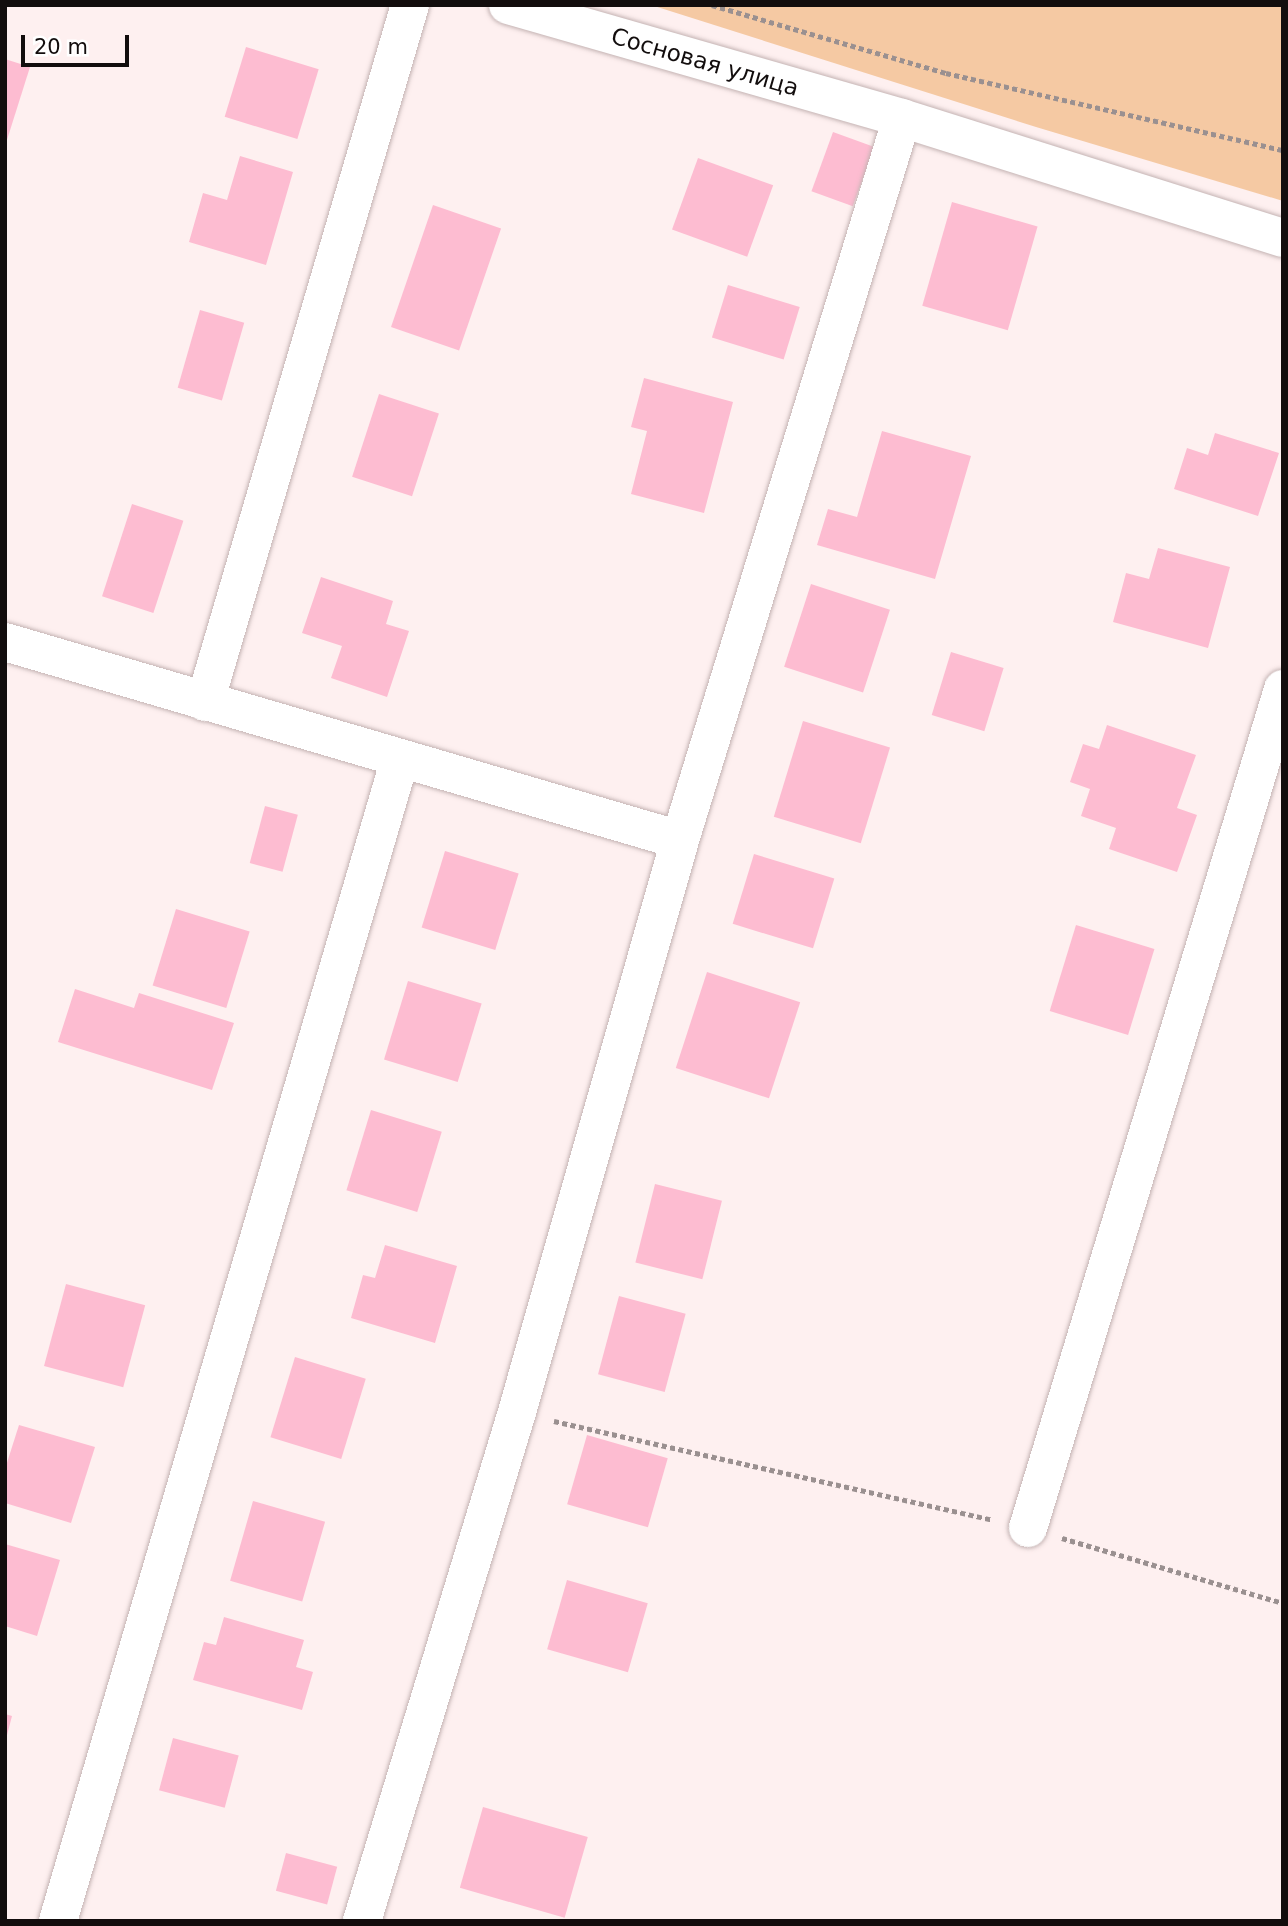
<!DOCTYPE html>
<html>
<head>
<meta charset="utf-8">
<style>
  body { margin:0 }
  #map { position:relative; width:1288px; height:1926px; overflow:hidden; background:#fef0f0; font-family:"DejaVu Sans",sans-serif }
  div>[style] { position:absolute }
  .green>* { inset:0; background:#f5c9a3 }
  .building>* { inset:0; background:#fdbcd1; transform-origin:0 0 }
  .path>* { height:4.5px; margin-top:-2.25px; transform-origin:0; background:repeating-linear-gradient(90deg,#9a9090 0 5px,transparent 0 8.5px) }
  .roads { filter:drop-shadow(0 0 2px #c4b3b3) drop-shadow(0 0 2px #c4b3b3) }
  .minor>* { height:38px; margin:-19px; padding:0 19px; transform-origin:19px; border-radius:19px; background:#fff }
  span { translate:-50% -50%; white-space:nowrap; text-align:center; line-height:1.15; -webkit-text-stroke:5px #fff; paint-order:stroke }
  .street-label { font-size:23px; color:#120d0d }
  .frame { position:absolute; inset:0; border:7px solid #120d0d; pointer-events:none }
  .scale { position:absolute; left:21px; top:35px; width:108px; height:32px; box-sizing:border-box; border:4px solid #120d0d; border-top:0; padding-left:9px; font-size:21px; line-height:24px; white-space:nowrap; color:#120d0d; -webkit-text-stroke:5px #fff; paint-order:stroke }
</style>
</head>
<body>
<div id="map">
  <div class="green">
    <div style="clip-path:polygon(651px 5px,1283px 5px,1283px 201px,1036px 127px)"></div>
  </div>
  <div class="building">
    <div style="left:246px;top:47px;width:76px;height:73px;rotate:17deg"></div>
    <div style="clip-path:polygon(5px 59px,30px 67px,6px 143px,5px 143px)"></div>
    <div style="left:833px;top:132px;width:44px;height:63px;rotate:20deg"></div>
    <div style="clip-path:polygon(240px 156px,293px 172px,266px 265px,189px 242px,203px 193px,227px 200px)"></div>
    <div style="left:698px;top:158px;width:80px;height:76px;rotate:20deg"></div>
    <div style="left:952px;top:202px;width:89px;height:108px;rotate:16deg"></div>
    <div style="left:433px;top:205px;width:72px;height:129px;rotate:19deg"></div>
    <div style="left:728px;top:285px;width:75px;height:55px;rotate:17deg"></div>
    <div style="left:200px;top:310px;width:46px;height:81px;rotate:16deg"></div>
    <div style="clip-path:polygon(644px 378px,733px 402px,704px 513px,631px 494px,647px 431px,631px 427px)"></div>
    <div style="left:379px;top:394px;width:63px;height:87px;rotate:18deg"></div>
    <div style="clip-path:polygon(882px 431px,971px 456px,935px 579px,817px 545px,828px 509px,857px 517px)"></div>
    <div style="clip-path:polygon(1215px 433px,1279px 453px,1258px 516px,1174px 489px,1187px 448px,1208px 455px)"></div>
    <div style="left:132px;top:504px;width:54px;height:97px;rotate:18deg"></div>
    <div style="clip-path:polygon(1158px 548px,1230px 567px,1208px 648px,1113px 622px,1126px 573px,1149px 579px)"></div>
    <div style="clip-path:polygon(321px 577px,393px 601px,386px 624px,409px 631px,387px 697px,331px 678px,342px 646px,302px 633px)"></div>
    <div style="left:811px;top:584px;width:83px;height:87px;rotate:18deg"></div>
    <div style="left:951px;top:652px;width:55px;height:66px;rotate:17deg"></div>
    <div style="left:803px;top:721px;width:91px;height:100px;rotate:17deg"></div>
    <div style="clip-path:polygon(1107px 725px,1196px 755px,1177px 808px,1197px 815px,1177px 872px,1109px 849px,1116px 828px,1081px 816px,1090px 789px,1070px 782px,1083px 744px,1099px 749px)"></div>
    <div style="left:265px;top:806px;width:34px;height:59px;rotate:15deg"></div>
    <div style="left:445px;top:851px;width:77px;height:80px;rotate:17deg"></div>
    <div style="left:754px;top:854px;width:84px;height:73px;rotate:17deg"></div>
    <div style="left:176px;top:909px;width:77px;height:80px;rotate:17deg"></div>
    <div style="left:1076px;top:925px;width:82px;height:90px;rotate:17deg"></div>
    <div style="left:707px;top:972px;width:98px;height:101px;rotate:18deg"></div>
    <div style="left:408px;top:981px;width:77px;height:82px;rotate:17deg"></div>
    <div style="clip-path:polygon(75px 989px,134px 1008px,139px 993px,234px 1023px,212px 1090px,58px 1042px)"></div>
    <div style="left:371px;top:1110px;width:74px;height:84px;rotate:17deg"></div>
    <div style="left:655px;top:1184px;width:69px;height:81px;rotate:14deg"></div>
    <div style="clip-path:polygon(385px 1245px,457px 1266px,435px 1343px,351px 1318px,363px 1275px,375px 1278px)"></div>
    <div style="left:66px;top:1284px;width:82px;height:85px;rotate:15deg"></div>
    <div style="left:619px;top:1296px;width:69px;height:81px;rotate:15deg"></div>
    <div style="left:295px;top:1357px;width:74px;height:84px;rotate:17deg"></div>
    <div style="clip-path:polygon(19px 1425px,95px 1447px,71px 1523px,5px 1503px,5px 1469px)"></div>
    <div style="left:587px;top:1435px;width:84px;height:72px;rotate:16deg"></div>
    <div style="left:253px;top:1501px;width:75px;height:83px;rotate:16deg"></div>
    <div style="clip-path:polygon(5px 1544px,60px 1560px,37px 1636px,5px 1626px)"></div>
    <div style="left:567px;top:1580px;width:84px;height:72px;rotate:16deg"></div>
    <div style="clip-path:polygon(224px 1617px,304px 1640px,296px 1667px,313px 1672px,302px 1710px,193px 1680px,204px 1642px,216px 1645px)"></div>
    <div style="clip-path:polygon(5px 1714px,12px 1716px,6px 1739px,5px 1739px)"></div>
    <div style="left:173px;top:1738px;width:68px;height:54px;rotate:15deg"></div>
    <div style="left:483px;top:1807px;width:109px;height:84px;rotate:16deg"></div>
    <div style="left:286px;top:1853px;width:53px;height:39px;rotate:15deg"></div>
  </div>
  <div class="path">
    <div style="left:712px;top:5px;width:244px;rotate:16.2deg"></div>
    <div style="left:946px;top:73px;width:346px;rotate:12.9deg"></div>
    <div style="left:554px;top:1421px;width:450px;rotate:12.7deg"></div>
    <div style="left:1062px;top:1538px;width:230px;rotate:16.4deg"></div>
  </div>
  <div class="roads">
    <div class="minor">
      <div style="left:508px;top:5px;width:410px;rotate:16deg"></div>
      <div style="left:902px;top:118px;width:399px;rotate:17.5deg"></div>
      <div style="left:5px;top:642px;width:703px;rotate:16.35deg"></div>
      <div style="left:205px;top:702px;width:727px;rotate:-73.61deg"></div>
      <div style="left:1028px;top:1528px;width:877px;rotate:-73.09deg"></div>
      <div style="left:58px;top:1921px;width:1211px;rotate:-73.6deg"></div>
      <div style="left:362px;top:1921px;width:532px;rotate:-73.06deg"></div>
      <div style="left:517px;top:1412px;width:595px;rotate:-74.09deg"></div>
      <div style="left:680px;top:840px;width:755px;rotate:-72.91deg"></div>
    </div>
  </div>
  <div class="street-label">
    <span style="left:705px;top:62px;rotate:16deg">Сосновая улица</span>
  </div>
  <div class="frame"></div>
  <div class="scale">20 m</div>
</div>
</body>
</html>
